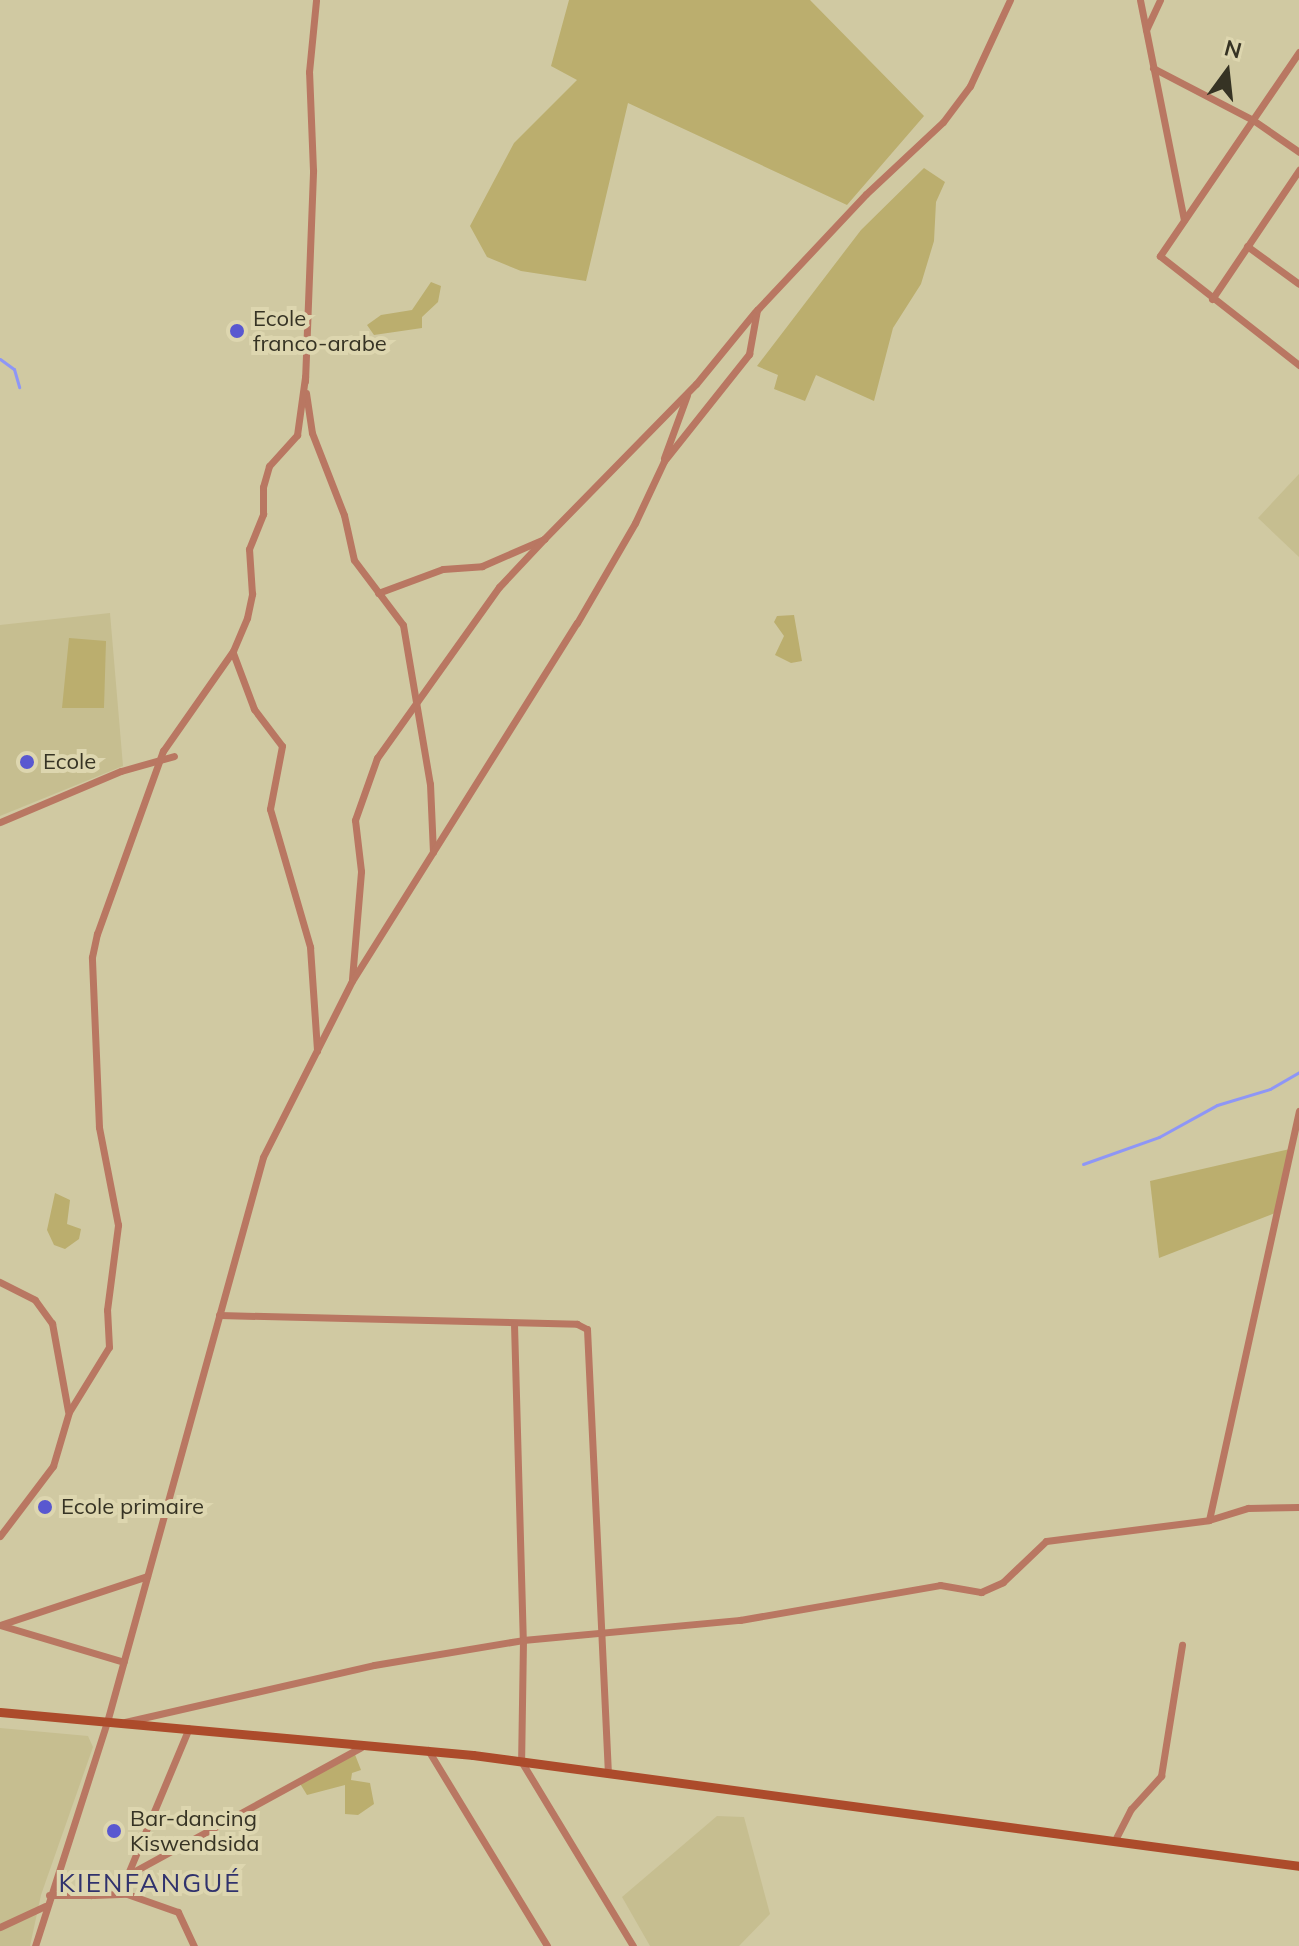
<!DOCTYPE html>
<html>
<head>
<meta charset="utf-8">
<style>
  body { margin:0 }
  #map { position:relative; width:1299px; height:1946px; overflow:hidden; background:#d0c9a2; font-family:Mulish,sans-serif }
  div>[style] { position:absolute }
  .built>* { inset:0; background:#c6be90 }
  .green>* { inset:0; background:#bbae6e }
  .stream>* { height:3px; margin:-1.5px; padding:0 1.5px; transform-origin:1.5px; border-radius:1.5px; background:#8e96f6 }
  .minor>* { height:7px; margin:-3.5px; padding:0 3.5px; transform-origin:3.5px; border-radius:3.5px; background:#b97762 }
  .secondary>* { height:9px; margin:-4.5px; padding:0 4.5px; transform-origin:4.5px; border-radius:4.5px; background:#ac4b2b }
  .dots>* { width:22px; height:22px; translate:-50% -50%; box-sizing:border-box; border:4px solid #ddd6af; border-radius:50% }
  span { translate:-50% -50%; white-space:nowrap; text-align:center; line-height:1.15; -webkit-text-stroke:8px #ddd6af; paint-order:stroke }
  .poi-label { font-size:22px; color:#363324 }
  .left { translate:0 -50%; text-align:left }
  .quarter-label { font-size:26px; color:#30326d; letter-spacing:2px }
  .north { position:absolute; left:1187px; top:32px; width:80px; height:80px; -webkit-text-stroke:6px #ddd6af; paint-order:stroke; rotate:15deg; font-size:22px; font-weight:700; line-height:32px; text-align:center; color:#363324 }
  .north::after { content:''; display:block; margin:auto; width:28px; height:36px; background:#363324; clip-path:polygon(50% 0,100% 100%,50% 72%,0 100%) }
</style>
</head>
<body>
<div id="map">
  <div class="built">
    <div style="clip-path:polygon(1299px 474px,1299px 557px,1258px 518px)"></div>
    <div style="clip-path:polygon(110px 613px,123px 766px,0 816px,0 625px)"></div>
    <div style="clip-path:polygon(0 1728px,88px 1736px,93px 1747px,41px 1895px,30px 1946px,0 1946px)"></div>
    <div style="clip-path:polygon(717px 1816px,744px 1817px,770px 1914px,739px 1946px,650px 1946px,622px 1897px)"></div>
  </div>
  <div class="green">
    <div style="clip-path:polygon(569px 0,810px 0,924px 116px,847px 205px,628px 103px,586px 281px,521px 271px,487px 257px,470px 226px,514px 143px,577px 80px,551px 66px)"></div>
    <div style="clip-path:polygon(924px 168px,945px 182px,936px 202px,934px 241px,921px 284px,893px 328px,874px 401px,816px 375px,805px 401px,774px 389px,778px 375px,757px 366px,861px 230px)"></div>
    <div style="clip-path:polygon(431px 282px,441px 286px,438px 302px,422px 317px,422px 328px,374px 335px,367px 325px,381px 315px,412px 310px)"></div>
    <div style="clip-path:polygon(794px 615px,802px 661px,791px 663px,775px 655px,784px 636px,774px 622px,777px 616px)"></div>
    <div style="clip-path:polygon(69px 638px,106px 641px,104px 708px,62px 708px)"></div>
    <div style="clip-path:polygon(1290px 1149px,1275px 1213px,1159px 1258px,1150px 1181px)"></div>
    <div style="clip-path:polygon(55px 1193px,70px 1200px,67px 1224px,81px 1229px,79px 1239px,65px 1249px,54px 1245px,47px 1230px)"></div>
    <div style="clip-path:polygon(354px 1752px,361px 1770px,352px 1773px,351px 1780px,370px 1783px,374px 1804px,358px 1815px,345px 1814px,345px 1785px,307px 1795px,299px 1782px)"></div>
  </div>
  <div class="stream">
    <div style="left:0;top:359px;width:17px;rotate:36deg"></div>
    <div style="left:14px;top:369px;width:19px;rotate:74deg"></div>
    <div style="left:1083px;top:1164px;width:81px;rotate:-19.6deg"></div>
    <div style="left:1159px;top:1137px;width:66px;rotate:-28.9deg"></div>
    <div style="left:1217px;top:1105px;width:55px;rotate:-16.8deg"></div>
    <div style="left:1270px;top:1089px;width:34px;rotate:-30deg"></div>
  </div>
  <div class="minor">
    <div style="left:1140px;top:0;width:224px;rotate:78.7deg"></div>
    <div style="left:1146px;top:30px;width:33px;rotate:-65deg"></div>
    <div style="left:1299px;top:52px;width:247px;rotate:124.3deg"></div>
    <div style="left:1160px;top:256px;width:177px;rotate:38.1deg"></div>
    <div style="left:1153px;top:68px;width:113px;rotate:27.5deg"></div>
    <div style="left:1253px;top:120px;width:56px;rotate:34.8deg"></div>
    <div style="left:1247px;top:246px;width:64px;rotate:36.2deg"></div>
    <div style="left:1212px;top:299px;width:156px;rotate:-56deg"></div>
    <div style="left:305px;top:381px;width:211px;rotate:-87.8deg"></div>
    <div style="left:313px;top:170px;width:98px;rotate:-92.3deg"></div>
    <div style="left:309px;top:72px;width:72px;rotate:-84.4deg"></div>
    <div style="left:306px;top:393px;width:40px;rotate:81.5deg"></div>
    <div style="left:312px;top:433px;width:88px;rotate:68.7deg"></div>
    <div style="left:344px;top:515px;width:46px;rotate:77.5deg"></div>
    <div style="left:354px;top:560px;width:81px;rotate:53deg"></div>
    <div style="left:403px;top:625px;width:161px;rotate:80.4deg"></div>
    <div style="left:430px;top:784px;width:68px;rotate:87.5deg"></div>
    <div style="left:664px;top:458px;width:67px;rotate:-69.9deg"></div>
    <div style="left:378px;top:593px;width:69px;rotate:-20.3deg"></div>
    <div style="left:443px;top:569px;width:39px;rotate:-4deg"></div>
    <div style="left:482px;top:566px;width:68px;rotate:-23.5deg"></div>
    <div style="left:544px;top:539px;width:217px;rotate:-45.6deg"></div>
    <div style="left:696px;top:384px;width:93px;rotate:-50.7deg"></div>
    <div style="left:233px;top:653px;width:60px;rotate:69.4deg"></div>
    <div style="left:254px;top:709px;width:46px;rotate:52.9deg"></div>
    <div style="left:282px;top:746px;width:64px;rotate:100.8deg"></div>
    <div style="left:270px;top:809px;width:144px;rotate:73.8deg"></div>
    <div style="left:310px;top:947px;width:104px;rotate:86.1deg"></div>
    <div style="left:0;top:822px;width:131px;rotate:-22.9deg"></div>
    <div style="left:121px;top:771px;width:55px;rotate:-15.8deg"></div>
    <div style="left:352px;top:979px;width:108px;rotate:-85.2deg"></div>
    <div style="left:361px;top:871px;width:51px;rotate:-96.7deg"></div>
    <div style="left:355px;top:820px;width:66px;rotate:-70.5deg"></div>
    <div style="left:377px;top:758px;width:210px;rotate:-54.5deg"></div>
    <div style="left:499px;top:587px;width:66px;rotate:-46.8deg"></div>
    <div style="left:0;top:1282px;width:39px;rotate:27deg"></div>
    <div style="left:35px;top:1300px;width:29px;rotate:54deg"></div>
    <div style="left:52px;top:1323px;width:89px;rotate:79.7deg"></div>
    <div style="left:219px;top:1315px;width:358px;rotate:1.4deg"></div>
    <div style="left:577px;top:1324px;width:11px;rotate:27deg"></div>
    <div style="left:587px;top:1329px;width:443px;rotate:87.3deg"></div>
    <div style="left:514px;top:1324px;width:316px;rotate:88.4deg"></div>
    <div style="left:523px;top:1640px;width:121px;rotate:90.9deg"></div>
    <div style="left:521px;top:1761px;width:216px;rotate:58.8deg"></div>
    <div style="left:1209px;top:1520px;width:419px;rotate:-77.6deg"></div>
    <div style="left:0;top:1536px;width:88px;rotate:-52.9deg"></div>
    <div style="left:53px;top:1466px;width:56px;rotate:-73.5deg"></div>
    <div style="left:69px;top:1412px;width:76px;rotate:-58.4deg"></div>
    <div style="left:109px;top:1347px;width:37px;rotate:-93deg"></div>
    <div style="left:107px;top:1310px;width:86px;rotate:-82.6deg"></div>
    <div style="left:118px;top:1225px;width:100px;rotate:-101deg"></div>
    <div style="left:99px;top:1127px;width:170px;rotate:-92.4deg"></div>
    <div style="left:92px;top:957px;width:24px;rotate:-78deg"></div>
    <div style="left:97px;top:934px;width:195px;rotate:-70.2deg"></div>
    <div style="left:163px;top:751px;width:122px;rotate:-55deg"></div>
    <div style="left:233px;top:651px;width:36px;rotate:-67deg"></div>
    <div style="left:247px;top:618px;width:25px;rotate:-78deg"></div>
    <div style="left:252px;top:594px;width:45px;rotate:-93.8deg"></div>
    <div style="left:249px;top:549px;width:38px;rotate:-68deg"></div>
    <div style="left:263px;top:514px;width:27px;rotate:-90deg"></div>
    <div style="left:263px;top:487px;width:22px;rotate:-74deg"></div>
    <div style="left:269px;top:466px;width:42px;rotate:-47.9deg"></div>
    <div style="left:297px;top:435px;width:59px;rotate:-82.1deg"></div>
    <div style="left:0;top:1625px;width:155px;rotate:-18.4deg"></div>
    <div style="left:0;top:1625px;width:129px;rotate:16.6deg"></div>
    <div style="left:125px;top:1722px;width:255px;rotate:-12.9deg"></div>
    <div style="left:374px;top:1665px;width:151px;rotate:-9.5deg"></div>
    <div style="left:523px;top:1640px;width:218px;rotate:-5.3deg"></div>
    <div style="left:740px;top:1620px;width:203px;rotate:-9.9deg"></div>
    <div style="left:940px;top:1585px;width:42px;rotate:9.7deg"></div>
    <div style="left:981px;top:1592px;width:24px;rotate:-24deg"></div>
    <div style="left:1003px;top:1582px;width:59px;rotate:-43.6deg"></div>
    <div style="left:1046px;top:1541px;width:164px;rotate:-7.3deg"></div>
    <div style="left:1209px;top:1520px;width:41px;rotate:-17.1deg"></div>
    <div style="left:1248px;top:1508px;width:51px;rotate:-1.1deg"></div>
    <div style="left:428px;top:1750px;width:229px;rotate:58.7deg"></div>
    <div style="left:1115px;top:1840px;width:35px;rotate:-63deg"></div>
    <div style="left:1131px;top:1809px;width:45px;rotate:-47.7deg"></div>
    <div style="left:1161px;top:1776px;width:133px;rotate:-80.9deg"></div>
    <div style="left:127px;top:1876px;width:160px;rotate:-67.3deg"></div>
    <div style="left:49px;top:1895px;width:42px"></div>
    <div style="left:91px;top:1895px;width:308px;rotate:-28.7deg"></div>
    <div style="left:94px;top:1895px;width:33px;rotate:-2deg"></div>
    <div style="left:127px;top:1894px;width:54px;rotate:19.4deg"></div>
    <div style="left:178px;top:1912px;width:38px;rotate:65deg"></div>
    <div style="left:0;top:1927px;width:50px;rotate:-25deg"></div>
    <div style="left:35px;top:1946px;width:235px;rotate:-72.2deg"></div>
    <div style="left:107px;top:1722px;width:586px;rotate:-74.56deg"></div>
    <div style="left:263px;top:1157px;width:197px;rotate:-63.2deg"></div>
    <div style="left:352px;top:981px;width:423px;rotate:-57.9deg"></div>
    <div style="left:577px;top:623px;width:116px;rotate:-59.9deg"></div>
    <div style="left:635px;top:523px;width:68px;rotate:-64.9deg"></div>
    <div style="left:664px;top:461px;width:137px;rotate:-51.5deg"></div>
    <div style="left:749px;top:354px;width:45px;rotate:-79.7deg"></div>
    <div style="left:757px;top:310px;width:159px;rotate:-46.8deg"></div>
    <div style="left:866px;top:194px;width:105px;rotate:-43.1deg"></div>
    <div style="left:943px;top:122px;width:45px;rotate:-53.1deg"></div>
    <div style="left:970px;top:86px;width:95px;rotate:-65.1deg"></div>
  </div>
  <div class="secondary">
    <div style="left:0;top:1712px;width:475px;rotate:5.2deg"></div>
    <div style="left:473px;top:1755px;width:833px;rotate:7.65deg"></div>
  </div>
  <div class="dots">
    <div style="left:237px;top:331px;background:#5958d0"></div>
    <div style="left:27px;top:762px;background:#5958d0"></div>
    <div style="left:45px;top:1507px;background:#5958d0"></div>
    <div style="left:114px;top:1831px;background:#5958d0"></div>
  </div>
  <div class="poi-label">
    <span class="left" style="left:253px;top:331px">Ecole<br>franco-arabe</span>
    <span class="left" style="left:43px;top:762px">Ecole</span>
    <span class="left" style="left:61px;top:1507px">Ecole primaire</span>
    <span class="left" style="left:130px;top:1831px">Bar-dancing<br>Kiswendsida</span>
  </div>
  <div class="quarter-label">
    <span style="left:150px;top:1883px">KIENFANGUÉ</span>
  </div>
  <div class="north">N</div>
</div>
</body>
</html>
